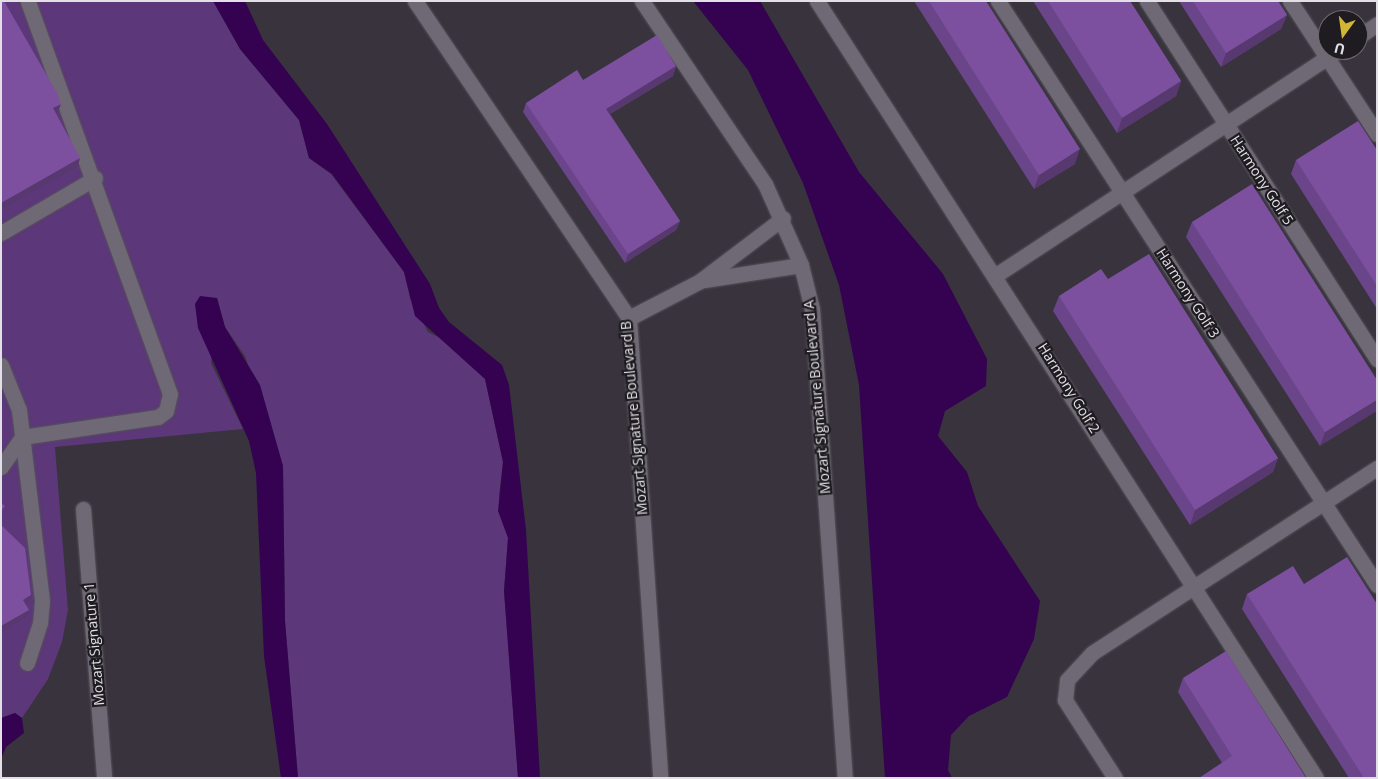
<!DOCTYPE html>
<html>
<head>
<meta charset="utf-8">
<style>
  body { margin:0 }
  #map { position:relative; width:1378px; height:779px; overflow:hidden; background:#38333d; font-family:"Open Sans",sans-serif }
  div>[style] { position:absolute }
  .green>* { inset:0; background:#5c3779 }
  .water>* { inset:0; background:#340251 }
  .roads { filter:drop-shadow(0 0 1px #56525a) drop-shadow(0 0 1px #56525a) }
  .minor>* { height:15px; margin:-7.5px; padding:0 7.5px; transform-origin:7.5px; border-radius:7.5px; background:#6e6974 }
  .wall>* { inset:0; background:#6b4589 }
  .shaded-wall>* { inset:0; background:#57386f }
  .building>* { inset:0; background:#7c509f }
  span { translate:-50% -50%; white-space:nowrap; text-align:center; line-height:1.15; -webkit-text-stroke:4.5px #1e1c20; paint-order:stroke }
  .street-label { font-size:14px; color:#e2e0e6 }
  .frame { position:absolute; inset:0; border:2px solid #e2e0e6; pointer-events:none }
  .north { position:absolute; left:1318px; top:10px; width:50px; height:50px; box-sizing:border-box; background:#1e1c20; border:1px solid #6c6a6f; border-radius:50%; rotate:194deg; font-size:14px; font-weight:700; line-height:20px; text-align:center; color:#e2e0e6 }
  .north::after { content:''; display:block; margin:auto; width:18px; height:22px; background:#d0b736; clip-path:polygon(50% 0,100% 100%,50% 72%,0 100%) }
</style>
</head>
<body>
<div id="map">
  <div class="green">
    <div style="clip-path:polygon(1px 1px,213px 1px,240px 49px,299px 120px,309px 158px,331px 174px,404px 272px,410px 298px,428px 332px,444px 340px,485px 379px,503px 462px,499px 496px,508px 538px,504px 591px,518px 778px,298px 778px,285px 621px,283px 466px,245px 356px,225px 327px,217px 298px,211px 363px,243px 429px,55px 447px,68px 610px,62px 642px,48px 679px,22px 718px,15px 713px,1px 718px)"></div>
  </div>
  <div class="water">
    <div style="clip-path:polygon(213px 1px,245px 1px,263px 40px,327px 124px,430px 284px,439px 308px,449px 322px,502px 365px,509px 385px,526px 530px,540px 778px,518px 778px,504px 591px,508px 538px,498px 511px,503px 462px,485px 379px,415px 316px,404px 272px,332px 174px,309px 158px,299px 120px,240px 49px)"></div>
    <div style="clip-path:polygon(693px 1px,760px 1px,859px 172px,943px 274px,987px 359px,986px 386px,945px 411px,938px 436px,967px 472px,978px 506px,1040px 601px,1034px 639px,1007px 697px,969px 716px,951px 735px,948px 770px,952px 778px,885px 778px,859px 385px,839px 285px,803px 183px,748px 70px)"></div>
    <div style="clip-path:polygon(200px 296px,217px 298px,225px 327px,260px 385px,283px 466px,285px 621px,298px 778px,281px 778px,264px 656px,256px 473px,249px 441px,198px 328px,195px 304px)"></div>
    <div style="clip-path:polygon(15px 713px,22px 718px,24px 733px,6px 747px,1px 759px,1px 718px)"></div>
  </div>
  <div class="roads">
    <div class="minor">
      <div style="left:415px;top:1px;width:382px;rotate:56deg"></div>
      <div style="left:629px;top:318px;width:461px;rotate:86.1deg"></div>
      <div style="left:642px;top:1px;width:220px;rotate:56.1deg"></div>
      <div style="left:765px;top:184px;width:89px;rotate:66deg"></div>
      <div style="left:801px;top:265px;width:45px;rotate:76deg"></div>
      <div style="left:812px;top:309px;width:470px;rotate:86deg"></div>
      <div style="left:817px;top:1px;width:923px;rotate:57.29deg"></div>
      <div style="left:998px;top:1px;width:696px;rotate:57.02deg"></div>
      <div style="left:1147px;top:1px;width:426px;rotate:57.3deg"></div>
      <div style="left:1290px;top:1px;width:159px;rotate:56.8deg"></div>
      <div style="left:1358px;top:37px;width:23px;rotate:-34deg"></div>
      <div style="left:1px;top:233px;width:109px;rotate:-30.3deg"></div>
      <div style="left:996px;top:275px;width:409px;rotate:-33.3deg"></div>
      <div style="left:704px;top:280px;width:98px;rotate:-8.8deg"></div>
      <div style="left:629px;top:318px;width:80px;rotate:-27.5deg"></div>
      <div style="left:700px;top:281px;width:104px;rotate:-37.2deg"></div>
      <div style="left:1px;top:365px;width:48px;rotate:68.2deg"></div>
      <div style="left:19px;top:410px;width:192px;rotate:83.1deg"></div>
      <div style="left:42px;top:601px;width:22px;rotate:95deg"></div>
      <div style="left:40px;top:623px;width:42px;rotate:108deg"></div>
      <div style="left:1px;top:467px;width:37px;rotate:-55deg"></div>
      <div style="left:22px;top:437px;width:137px;rotate:-8.4deg"></div>
      <div style="left:158px;top:417px;width:10px;rotate:-37deg"></div>
      <div style="left:166px;top:411px;width:17px;rotate:-77deg"></div>
      <div style="left:170px;top:394px;width:418px;rotate:-109.9deg"></div>
      <div style="left:83px;top:509px;width:270px;rotate:85.5deg"></div>
      <div style="left:1115px;top:778px;width:93px;rotate:-122.7deg"></div>
      <div style="left:1065px;top:700px;width:20px;rotate:-84deg"></div>
      <div style="left:1067px;top:680px;width:37px;rotate:-47deg"></div>
      <div style="left:1092px;top:653px;width:340px;rotate:-33deg"></div>
    </div>
  </div>
  <div class="wall">
    <div style="clip-path:polygon(914px 1px,986px 1px,1075px 164px,1034px 189px)"></div>
    <div style="clip-path:polygon(1033px 1px,1130px 1px,1181px 81px,1176px 96px,1117px 133px)"></div>
    <div style="clip-path:polygon(1179px 1px,1278px 1px,1287px 15px,1281px 29px,1221px 67px)"></div>
    <div style="clip-path:polygon(676px 66px,673px 76px,610px 114px,680px 221px,676px 230px,625px 263px,523px 112px,526px 103px,583px 80px)"></div>
    <div style="clip-path:polygon(1377px 150px,1377px 309px,1291px 174px,1296px 160px)"></div>
    <div style="clip-path:polygon(1192px 222px,1377px 380px,1320px 446px,1186px 237px)"></div>
    <div style="clip-path:polygon(1108px 279px,1278px 458px,1273px 472px,1190px 525px,1053px 311px,1059px 296px)"></div>
    <div style="clip-path:polygon(1304px 584px,1377px 778px,1349px 778px,1242px 609px,1247px 594px)"></div>
    <div style="clip-path:polygon(1183px 678px,1306px 778px,1222px 763px,1178px 692px)"></div>
  </div>
  <div class="shaded-wall">
    <div style="clip-path:polygon(1287px 15px,1281px 29px,1221px 67px,1226px 53px)"></div>
    <div style="clip-path:polygon(676px 66px,673px 76px,603px 118px,606px 109px)"></div>
    <div style="clip-path:polygon(1181px 81px,1176px 96px,1117px 133px,1122px 118px)"></div>
    <div style="clip-path:polygon(61px 104px,58px 112px,50px 116px,53px 108px)"></div>
    <div style="clip-path:polygon(1080px 149px,1075px 164px,1034px 189px,1039px 175px)"></div>
    <div style="clip-path:polygon(80px 158px,78px 166px,1px 209px,1px 203px)"></div>
    <div style="clip-path:polygon(680px 221px,676px 230px,625px 263px,628px 254px)"></div>
    <div style="clip-path:polygon(1377px 400px,1377px 411px,1320px 446px,1325px 432px)"></div>
    <div style="clip-path:polygon(1278px 458px,1273px 472px,1190px 525px,1195px 510px)"></div>
    <div style="clip-path:polygon(31px 595px,28px 603px,20px 608px,23px 600px)"></div>
    <div style="clip-path:polygon(29px 610px,26px 617px,1px 632px,1px 626px)"></div>
  </div>
  <div class="building">
    <div style="clip-path:polygon(1px 1px,4px 1px,57px 93px,61px 104px,53px 108px,80px 158px,1px 203px)"></div>
    <div style="clip-path:polygon(929px 1px,986px 1px,1080px 149px,1039px 175px)"></div>
    <div style="clip-path:polygon(1048px 1px,1130px 1px,1181px 81px,1122px 118px)"></div>
    <div style="clip-path:polygon(1193px 1px,1278px 1px,1287px 15px,1226px 53px)"></div>
    <div style="clip-path:polygon(657px 35px,676px 66px,606px 109px,680px 221px,628px 254px,526px 103px,577px 70px,583px 80px)"></div>
    <div style="clip-path:polygon(1358px 121px,1377px 150px,1377px 286px,1296px 160px)"></div>
    <div style="clip-path:polygon(1252px 184px,1377px 380px,1377px 400px,1325px 432px,1192px 222px)"></div>
    <div style="clip-path:polygon(1149px 254px,1278px 458px,1195px 510px,1059px 296px,1101px 269px,1108px 279px)"></div>
    <div style="clip-path:polygon(1px 503px,5px 506px,1px 511px)"></div>
    <div style="clip-path:polygon(1px 525px,25px 548px,31px 595px,23px 600px,29px 610px,1px 626px)"></div>
    <div style="clip-path:polygon(1347px 557px,1377px 604px,1376px 778px,1364px 778px,1247px 594px,1293px 566px,1304px 584px)"></div>
    <div style="clip-path:polygon(1226px 651px,1306px 778px,1199px 778px,1232px 756px,1183px 678px)"></div>
  </div>
  <div class="street-label">
    <span style="left:1262px;top:180px;rotate:57deg">Harmony Golf 5</span>
    <span style="left:1188px;top:293px;rotate:57deg">Harmony Golf 3</span>
    <span style="left:1069px;top:388px;rotate:58deg">Harmony Golf 2</span>
    <span style="left:817px;top:397px;rotate:-95deg">Mozart Signature Boulevard A</span>
    <span style="left:634px;top:418px;rotate:-95deg">Mozart Signature Boulevard B</span>
    <span style="left:94px;top:644px;rotate:-95deg">Mozart Signature 1</span>
  </div>
  <div class="frame"></div>
  <div class="north">U</div>
</div>
</body>
</html>
